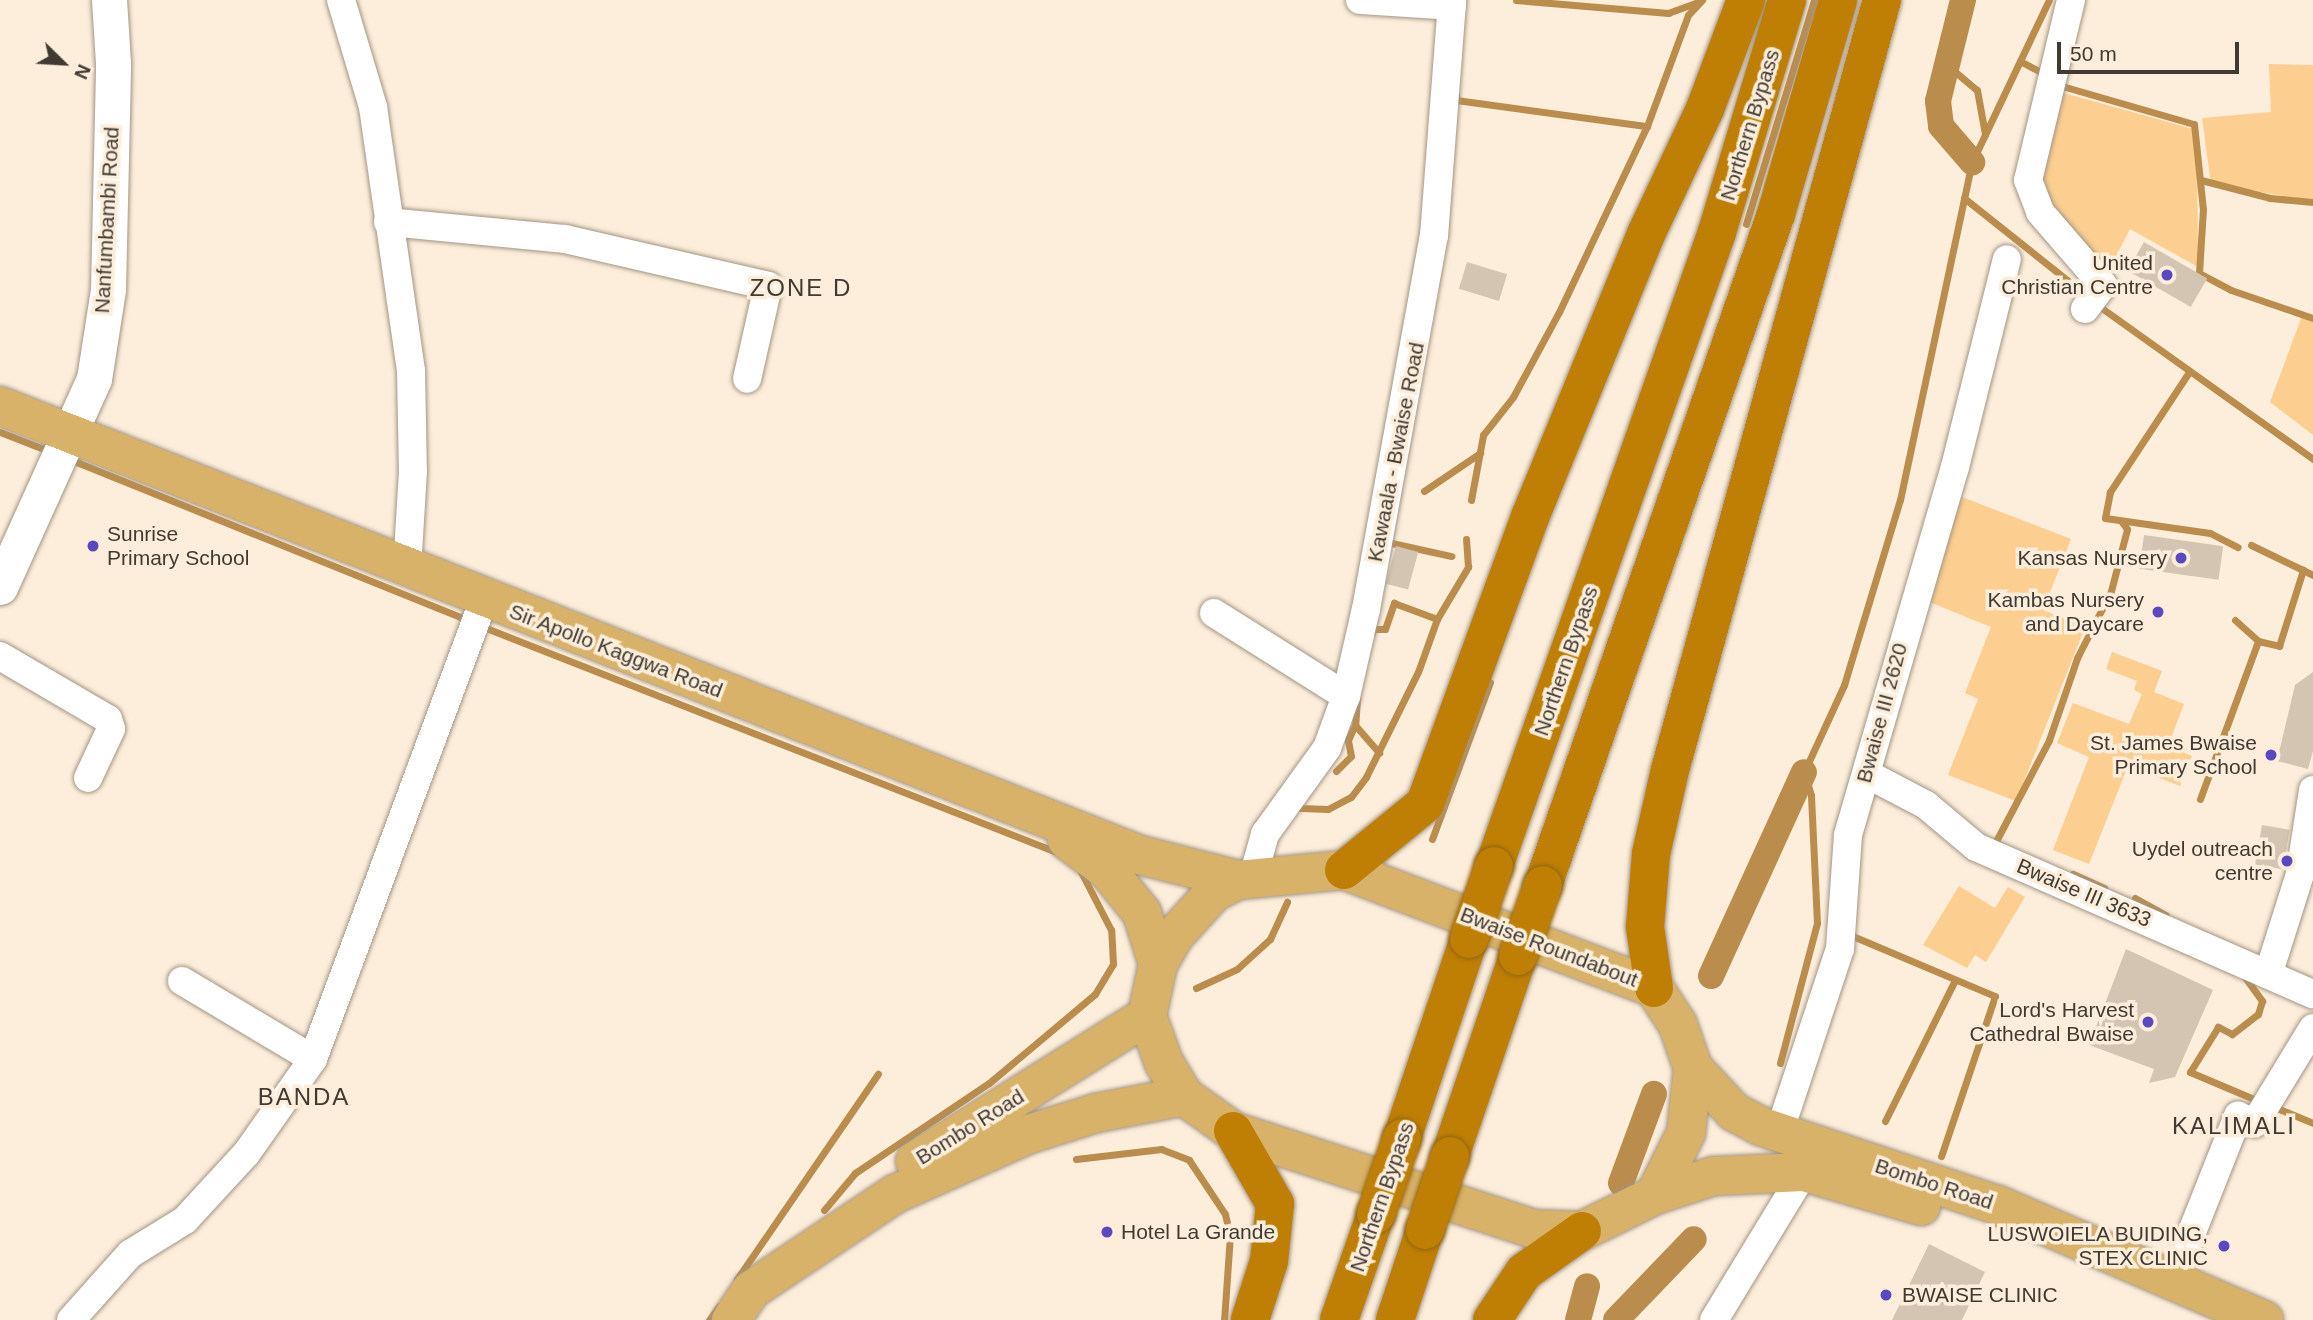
<!DOCTYPE html>
<html>
<head>
<meta charset="utf-8">
<style>
  body { margin:0 }
  #map { position:relative; width:2313px; height:1320px; overflow:hidden; background:#fdeedb; font-family:Helvetica,sans-serif }
  div>[style] { position:absolute }
  .green>* { inset:0; background:#fcce8f }
  .stream>* { height:7px; margin:-3.5px; padding:0 3.5px; transform-origin:3.5px; border-radius:3.5px; background:#ba8d4c }
  .canal>* { height:26px; margin:-13px; padding:0 13px; transform-origin:13px; border-radius:13px; background:#ba8d4c }
  .building>* { inset:0; background:#d4c5b3; transform-origin:0 0 }
  .roads { filter:drop-shadow(0 0 2px #a39584) drop-shadow(0 0 2px #a39584) }
  .minor>* { height:28px; margin:-14px; padding:0 14px; transform-origin:14px; border-radius:14px; background:#fff }
  .tertiary>* { height:35px; margin:-17.5px; padding:0 17.5px; transform-origin:17.5px; border-radius:17.5px; background:#fff }
  .primary>* { height:38px; margin:-19px; padding:0 19px; transform-origin:19px; border-radius:19px; background:#d8b268 }
  .motorway>* { height:38px; margin:-19px; padding:0 19px; transform-origin:19px; border-radius:19px; background:#be7f04 }
  .bridges { filter:drop-shadow(0 0 2px #926714) drop-shadow(0 0 2px #926714) }
  .motorway-bridge>* { height:38px; margin:-19px; padding:0 19px; transform-origin:19px; border-radius:19px; background:#be7f04 }
  .dots>* { width:19px; height:19px; translate:-50% -50%; box-sizing:border-box; border:4px solid #fdeedb; border-radius:50% }
  span { translate:-50% -50%; white-space:nowrap; text-align:center; line-height:1.15; -webkit-text-stroke:7px #fdeedb; paint-order:stroke }
  .street-label { font-size:21px; color:#403a33 }
  .poi-label { font-size:21px; color:#403a33 }
  .right { translate:-100% -50%; text-align:right }
  .left { translate:0 -50%; text-align:left }
  .quarter-label { font-size:24px; color:#403a33; letter-spacing:2px }
  .north { position:absolute; left:28px; top:28px; width:70px; height:70px; -webkit-text-stroke:5px #fdeedb; paint-order:stroke; rotate:114deg; font-size:19px; font-weight:700; line-height:28px; text-align:center; color:#403a33 }
  .north::after { content:''; display:block; margin:auto; width:24px; height:32px; background:#403a33; clip-path:polygon(50% 0,100% 100%,50% 72%,0 100%) }
  .scale { position:absolute; left:2057px; top:42px; width:182px; height:32px; box-sizing:border-box; border:4px solid #403a33; border-top:0; padding-left:9px; font-size:21px; line-height:24px; white-space:nowrap; color:#403a33; -webkit-text-stroke:5px #fdeedb; paint-order:stroke }
</style>
</head>
<body>
<div id="map">
  <div class="green">
    <div style="clip-path:polygon(2269px 64px,2313px 65px,2313px 201px,2211px 184px,2202px 118px,2271px 112px)"></div>
    <div style="clip-path:polygon(2060px 92px,2197px 130px,2198px 267px,2130px 229px,2110px 268px,2042px 211px,2034px 180px)"></div>
    <div style="clip-path:polygon(2302px 316px,2313px 319px,2313px 435px,2270px 402px)"></div>
    <div style="clip-path:polygon(1962px 497px,2071px 539px,2043px 610px,2085px 627px,2016px 801px,1948px 775px,1978px 699px,1965px 693px,1991px 627px,1922px 599px)"></div>
    <div style="clip-path:polygon(2112px 652px,2162px 671px,2154px 692px,2184px 704px,2168px 746px,2192px 756px,2180px 786px,2128px 766px,2089px 864px,2053px 850px,2089px 757px,2057px 743px,2073px 703px,2129px 724px,2142px 694px,2134px 690px,2137px 681px,2106px 669px)"></div>
    <div style="clip-path:polygon(1959px 886px,1995px 908px,2008px 887px,2025px 897px,1986px 962px,1975px 955px,1967px 968px,1923px 945px)"></div>
  </div>
  <div class="stream">
    <div style="left:1516px;top:0;width:153px;rotate:4.9deg"></div>
    <div style="left:1668px;top:13px;width:32px;rotate:-20deg"></div>
    <div style="left:2020px;top:61px;width:26px;rotate:28deg"></div>
    <div style="left:1947px;top:65px;width:39px;rotate:40deg"></div>
    <div style="left:1977px;top:90px;width:45px;rotate:79.7deg"></div>
    <div style="left:2062px;top:86px;width:137px;rotate:16.1deg"></div>
    <div style="left:2194px;top:124px;width:85px;rotate:84deg"></div>
    <div style="left:2203px;top:209px;width:64px;rotate:93.6deg"></div>
    <div style="left:2199px;top:273px;width:36px;rotate:28deg"></div>
    <div style="left:2231px;top:290px;width:87px;rotate:18.9deg"></div>
    <div style="left:1456px;top:95px;width:5px;rotate:90deg"></div>
    <div style="left:1456px;top:100px;width:193px;rotate:7.8deg"></div>
    <div style="left:2201px;top:180px;width:71px;rotate:14.6deg"></div>
    <div style="left:2270px;top:198px;width:43px;rotate:5.3deg"></div>
    <div style="left:1964px;top:198px;width:157px;rotate:38.5deg"></div>
    <div style="left:1746px;top:224px;width:234px;rotate:-73.1deg"></div>
    <div style="left:2096px;top:304px;width:267px;rotate:35.5deg"></div>
    <div style="left:2189px;top:372px;width:144px;rotate:123.4deg"></div>
    <div style="left:2110px;top:492px;width:26px;rotate:101deg"></div>
    <div style="left:2105px;top:518px;width:106px;rotate:8.1deg"></div>
    <div style="left:2210px;top:533px;width:31px;rotate:27deg"></div>
    <div style="left:0;top:432px;width:55px;rotate:21.4deg"></div>
    <div style="left:69px;top:459px;width:432px;rotate:22deg"></div>
    <div style="left:1424px;top:491px;width:68px;rotate:-34.2deg"></div>
    <div style="left:1471px;top:500px;width:66px;rotate:-79.5deg"></div>
    <div style="left:1483px;top:435px;width:48px;rotate:-51.7deg"></div>
    <div style="left:1513px;top:397px;width:97px;rotate:-61.6deg"></div>
    <div style="left:1559px;top:312px;width:206px;rotate:-64.7deg"></div>
    <div style="left:1647px;top:126px;width:118px;rotate:-69.7deg"></div>
    <div style="left:1688px;top:15px;width:21px;rotate:-47deg"></div>
    <div style="left:1387px;top:542px;width:66px;rotate:12.3deg"></div>
    <div style="left:2251px;top:545px;width:69px;rotate:25.8deg"></div>
    <div style="left:2235px;top:620px;width:31px;rotate:42deg"></div>
    <div style="left:2258px;top:641px;width:22px;rotate:13deg"></div>
    <div style="left:2279px;top:646px;width:80px;rotate:-72.5deg"></div>
    <div style="left:481px;top:626px;width:621px;rotate:21.44deg"></div>
    <div style="left:1372px;top:633px;width:4px;rotate:-76deg"></div>
    <div style="left:1373px;top:629px;width:12px"></div>
    <div style="left:1385px;top:629px;width:28px;rotate:-71deg"></div>
    <div style="left:1394px;top:603px;width:46px;rotate:20.4deg"></div>
    <div style="left:1357px;top:699px;width:26px;rotate:94deg"></div>
    <div style="left:1355px;top:725px;width:37px;rotate:49deg"></div>
    <div style="left:1336px;top:771px;width:21px;rotate:-45deg"></div>
    <div style="left:1351px;top:756px;width:16px;rotate:-101deg"></div>
    <div style="left:1348px;top:740px;width:17px;rotate:-65deg"></div>
    <div style="left:2200px;top:799px;width:168px;rotate:-69.8deg"></div>
    <div style="left:1301px;top:808px;width:27px;rotate:2deg"></div>
    <div style="left:1328px;top:809px;width:26px;rotate:-28deg"></div>
    <div style="left:1351px;top:797px;width:25px;rotate:-53deg"></div>
    <div style="left:1366px;top:777px;width:117px;rotate:-63.7deg"></div>
    <div style="left:1418px;top:672px;width:56px;rotate:-70.3deg"></div>
    <div style="left:1437px;top:619px;width:61px;rotate:-59.2deg"></div>
    <div style="left:1468px;top:567px;width:28px;rotate:-94deg"></div>
    <div style="left:1432px;top:839px;width:167px;rotate:-69.7deg"></div>
    <div style="left:2000px;top:845px;width:5px;rotate:-158deg"></div>
    <div style="left:1995px;top:843px;width:116px;rotate:-62.3deg"></div>
    <div style="left:2049px;top:740px;width:87px;rotate:-71.1deg"></div>
    <div style="left:2077px;top:658px;width:75px;rotate:-63.1deg"></div>
    <div style="left:2111px;top:591px;width:64px;rotate:-75.5deg"></div>
    <div style="left:2127px;top:529px;width:9px;rotate:-126deg"></div>
    <div style="left:2073px;top:874px;width:34px;rotate:24deg"></div>
    <div style="left:2135px;top:898px;width:35px;rotate:29deg"></div>
    <div style="left:1855px;top:937px;width:152px;rotate:22.9deg"></div>
    <div style="left:1995px;top:996px;width:169px;rotate:108.6deg"></div>
    <div style="left:2244px;top:976px;width:31px;rotate:54deg"></div>
    <div style="left:2262px;top:1001px;width:14px;rotate:107deg"></div>
    <div style="left:2258px;top:1014px;width:33px;rotate:142deg"></div>
    <div style="left:2232px;top:1034px;width:16px;rotate:-153deg"></div>
    <div style="left:2218px;top:1027px;width:53px;rotate:121.9deg"></div>
    <div style="left:2190px;top:1072px;width:77px;rotate:22.9deg"></div>
    <div style="left:1196px;top:988px;width:45px;rotate:-24.9deg"></div>
    <div style="left:1237px;top:969px;width:45px;rotate:-42.3deg"></div>
    <div style="left:1270px;top:939px;width:41px;rotate:-65.3deg"></div>
    <div style="left:1780px;top:1063px;width:145px;rotate:-75.2deg"></div>
    <div style="left:1817px;top:923px;width:128px;rotate:-92.7deg"></div>
    <div style="left:1811px;top:795px;width:24px;rotate:-107deg"></div>
    <div style="left:1804px;top:772px;width:96px;rotate:-65.3deg"></div>
    <div style="left:1844px;top:685px;width:193px;rotate:-73.2deg"></div>
    <div style="left:1900px;top:500px;width:346px;rotate:-78deg"></div>
    <div style="left:1972px;top:162px;width:179px;rotate:-64.6deg"></div>
    <div style="left:2272px;top:1106px;width:44px;rotate:22.5deg"></div>
    <div style="left:1885px;top:1121px;width:157px;rotate:-63.6deg"></div>
    <div style="left:1076px;top:1159px;width:86px;rotate:-6.7deg"></div>
    <div style="left:1161px;top:1149px;width:30px;rotate:21deg"></div>
    <div style="left:1189px;top:1160px;width:65px;rotate:56.3deg"></div>
    <div style="left:1225px;top:1214px;width:22px;rotate:77deg"></div>
    <div style="left:1230px;top:1235px;width:85px;rotate:94deg"></div>
    <div style="left:824px;top:1210px;width:48px;rotate:-50deg"></div>
    <div style="left:855px;top:1173px;width:161px;rotate:-33.9deg"></div>
    <div style="left:989px;top:1083px;width:138px;rotate:-40deg"></div>
    <div style="left:1095px;top:994px;width:35px;rotate:-59deg"></div>
    <div style="left:1113px;top:964px;width:34px;rotate:-93deg"></div>
    <div style="left:1111px;top:930px;width:65px;rotate:-117.3deg"></div>
    <div style="left:737px;top:1279px;width:249px;rotate:-55.5deg"></div>
    <div style="left:709px;top:1320px;width:17px;rotate:-54deg"></div>
  </div>
  <div class="canal">
    <div style="left:1963px;top:0;width:104px;rotate:103.9deg"></div>
    <div style="left:1938px;top:101px;width:25px;rotate:83deg"></div>
    <div style="left:1941px;top:126px;width:48px;rotate:49.3deg"></div>
    <div style="left:1711px;top:976px;width:224px;rotate:-65.5deg"></div>
    <div style="left:1621px;top:1183px;width:95px;rotate:-69.7deg"></div>
    <div style="left:1578px;top:1320px;width:35px;rotate:-75deg"></div>
    <div style="left:1616px;top:1320px;width:112px;rotate:-46.1deg"></div>
  </div>
  <div class="building">
    <div style="left:2144px;top:242px;width:73px;height:33px;rotate:30deg"></div>
    <div style="left:1467px;top:262px;width:42px;height:28px;rotate:17deg"></div>
    <div style="left:2144px;top:535px;width:80px;height:34px;rotate:8deg"></div>
    <div style="left:1396px;top:546px;width:23px;height:39px;rotate:15deg"></div>
    <div style="clip-path:polygon(2313px 672px,2313px 751px,2308px 769px,2277px 761px,2295px 685px)"></div>
    <div style="left:2262px;top:825px;width:28px;height:40px;rotate:10deg"></div>
    <div style="clip-path:polygon(2126px 949px,2213px 990px,2175px 1077px,2149px 1083px,2154px 1069px,2089px 1045px)"></div>
    <div style="clip-path:polygon(1929px 1244px,1985px 1272px,1962px 1320px,1892px 1320px)"></div>
  </div>
  <div class="roads">
    <div class="minor">
      <div style="left:341px;top:0;width:112px;rotate:73.3deg"></div>
      <div style="left:373px;top:107px;width:267px;rotate:81.8deg"></div>
      <div style="left:411px;top:371px;width:100px;rotate:88.9deg"></div>
      <div style="left:413px;top:471px;width:99px;rotate:93.5deg"></div>
      <div style="left:1360px;top:0;width:92px;rotate:3.7deg"></div>
      <div style="left:2071px;top:0;width:185px;rotate:103.4deg"></div>
      <div style="left:2028px;top:180px;width:34px;rotate:69deg"></div>
      <div style="left:2040px;top:212px;width:96px;rotate:49.2deg"></div>
      <div style="left:2103px;top:285px;width:30px;rotate:127deg"></div>
      <div style="left:388px;top:222px;width:178px;rotate:5.5deg"></div>
      <div style="left:565px;top:239px;width:208px;rotate:13deg"></div>
      <div style="left:768px;top:286px;width:95px;rotate:102.7deg"></div>
      <div style="left:1214px;top:613px;width:156px;rotate:32.2deg"></div>
      <div style="left:0;top:656px;width:125px;rotate:30.3deg"></div>
      <div style="left:108px;top:719px;width:10px;rotate:73deg"></div>
      <div style="left:111px;top:729px;width:54px;rotate:115.1deg"></div>
      <div style="left:1867px;top:774px;width:67px;rotate:27.7deg"></div>
      <div style="left:1926px;top:805px;width:65px;rotate:40deg"></div>
      <div style="left:1976px;top:847px;width:368px;rotate:23.6deg"></div>
      <div style="left:1253px;top:877px;width:45px;rotate:-74.4deg"></div>
      <div style="left:1265px;top:834px;width:106px;rotate:-54.2deg"></div>
      <div style="left:1327px;top:748px;width:55px;rotate:-69.9deg"></div>
      <div style="left:1346px;top:696px;width:89px;rotate:-77.1deg"></div>
      <div style="left:1366px;top:609px;width:379px;rotate:-79.7deg"></div>
      <div style="left:1434px;top:236px;width:237px;rotate:-85.6deg"></div>
      <div style="left:2269px;top:972px;width:103px;rotate:-72.4deg"></div>
      <div style="left:2300px;top:874px;width:85px;rotate:-81.2deg"></div>
      <div style="left:182px;top:981px;width:152px;rotate:30.8deg"></div>
      <div style="left:1779px;top:1133px;width:194px;rotate:-71.7deg"></div>
      <div style="left:1840px;top:949px;width:114px;rotate:-86deg"></div>
      <div style="left:1848px;top:835px;width:383px;rotate:-73.8deg"></div>
      <div style="left:1955px;top:467px;width:214px;rotate:-76deg"></div>
      <div style="left:2188px;top:1242px;width:136px;rotate:-68.4deg"></div>
      <div style="left:2238px;top:1116px;width:18px;rotate:22deg"></div>
      <div style="left:2255px;top:1123px;width:111px;rotate:-58.6deg"></div>
      <div style="left:71px;top:1320px;width:89px;rotate:-48.2deg"></div>
      <div style="left:130px;top:1254px;width:65px;rotate:-31.7deg"></div>
      <div style="left:185px;top:1220px;width:90px;rotate:-47.3deg"></div>
      <div style="left:246px;top:1154px;width:116px;rotate:-54.8deg"></div>
      <div style="left:313px;top:1059px;width:490px;rotate:-69.6deg"></div>
      <div style="left:1714px;top:1320px;width:173px;rotate:-58.7deg"></div>
    </div>
    <div class="tertiary">
      <div style="left:0;top:587px;width:228px;rotate:-65.7deg"></div>
      <div style="left:94px;top:379px;width:90px;rotate:-81.1deg"></div>
      <div style="left:108px;top:290px;width:227px;rotate:-88.7deg"></div>
      <div style="left:113px;top:63px;width:63px;rotate:-93.6deg"></div>
    </div>
    <div class="primary">
      <div style="left:0;top:406px;width:1225px;rotate:21.5deg"></div>
      <div style="left:1140px;top:855px;width:101px;rotate:14.3deg"></div>
      <div style="left:1067px;top:840px;width:51px;rotate:37.1deg"></div>
      <div style="left:1108px;top:871px;width:54px;rotate:51deg"></div>
      <div style="left:1142px;top:913px;width:53px;rotate:72.6deg"></div>
      <div style="left:1344px;top:870px;width:332px;rotate:20.8deg"></div>
      <div style="left:1654px;top:988px;width:44px;rotate:57deg"></div>
      <div style="left:1678px;top:1025px;width:46px;rotate:70.8deg"></div>
      <div style="left:1693px;top:1068px;width:65px;rotate:96.1deg"></div>
      <div style="left:1686px;top:1133px;width:69px;rotate:116.6deg"></div>
      <div style="left:1655px;top:1195px;width:81px;rotate:153.7deg"></div>
      <div style="left:1582px;top:1231px;width:48px;rotate:-177.6deg"></div>
      <div style="left:1534px;top:1229px;width:317px;rotate:-162deg"></div>
      <div style="left:1233px;top:1131px;width:60px;rotate:-144.5deg"></div>
      <div style="left:1184px;top:1096px;width:39px;rotate:-121deg"></div>
      <div style="left:1164px;top:1063px;width:50px;rotate:-109.9deg"></div>
      <div style="left:1147px;top:1016px;width:53px;rotate:-78.1deg"></div>
      <div style="left:1158px;top:964px;width:34px;rotate:-60deg"></div>
      <div style="left:1175px;top:935px;width:58px;rotate:-47.8deg"></div>
      <div style="left:1214px;top:892px;width:27px;rotate:-27deg"></div>
      <div style="left:1238px;top:880px;width:106px;rotate:-5.4deg"></div>
      <div style="left:1693px;top:1068px;width:60px;rotate:47deg"></div>
      <div style="left:1734px;top:1112px;width:30px;rotate:28deg"></div>
      <div style="left:1760px;top:1126px;width:251px;rotate:18.4deg"></div>
      <div style="left:1998px;top:1205px;width:290px;rotate:23.4deg"></div>
      <div style="left:915px;top:1161px;width:274px;rotate:-32deg"></div>
      <div style="left:1655px;top:1195px;width:62px;rotate:-17.9deg"></div>
      <div style="left:1714px;top:1176px;width:90px;rotate:-2.5deg"></div>
      <div style="left:1804px;top:1172px;width:122px;rotate:16.2deg"></div>
      <div style="left:731px;top:1320px;width:36px;rotate:-56deg"></div>
      <div style="left:751px;top:1290px;width:173px;rotate:-33.7deg"></div>
      <div style="left:895px;top:1194px;width:147px;rotate:-24.1deg"></div>
      <div style="left:1029px;top:1134px;width:70px;rotate:-17.4deg"></div>
      <div style="left:1096px;top:1113px;width:90px;rotate:-10.9deg"></div>
    </div>
    <div class="motorway">
      <div style="left:1494px;top:866px;width:672px;rotate:-70.62deg"></div>
      <div style="left:1717px;top:232px;width:242px;rotate:-73.2deg"></div>
      <div style="left:1344px;top:870px;width:104px;rotate:-39.2deg"></div>
      <div style="left:1425px;top:804px;width:306px;rotate:-69.9deg"></div>
      <div style="left:1530px;top:517px;width:306px;rotate:-67.7deg"></div>
      <div style="left:1646px;top:234px;width:138px;rotate:-64.7deg"></div>
      <div style="left:1705px;top:109px;width:116px;rotate:-69.4deg"></div>
      <div style="left:1543px;top:885px;width:710px;rotate:-70.85deg"></div>
      <div style="left:1776px;top:214px;width:223px;rotate:-73.8deg"></div>
      <div style="left:1654px;top:988px;width:62px;rotate:-98.4deg"></div>
      <div style="left:1645px;top:927px;width:73px;rotate:-85.3deg"></div>
      <div style="left:1651px;top:854px;width:86px;rotate:-77.3deg"></div>
      <div style="left:1670px;top:770px;width:799px;rotate:-74.61deg"></div>
      <div style="left:1233px;top:1131px;width:84px;rotate:60.1deg"></div>
      <div style="left:1275px;top:1204px;width:57px;rotate:96deg"></div>
      <div style="left:1269px;top:1261px;width:62px;rotate:107.9deg"></div>
      <div style="left:1402px;top:1138px;width:210px;rotate:-71.4deg"></div>
      <div style="left:1450px;top:1156px;width:211px;rotate:-71.2deg"></div>
      <div style="left:1339px;top:1320px;width:112px;rotate:-70.8deg"></div>
      <div style="left:1395px;top:1320px;width:95px;rotate:-71.6deg"></div>
      <div style="left:1492px;top:1320px;width:58px;rotate:-56.3deg"></div>
      <div style="left:1524px;top:1272px;width:71px;rotate:-35.3deg"></div>
    </div>
  </div>
  <div class="bridges">
    <div class="motorway-bridge">
      <div style="left:1469px;top:939px;width:77px;rotate:-71.1deg"></div>
      <div style="left:1518px;top:956px;width:75px;rotate:-70.6deg"></div>
      <div style="left:1376px;top:1214px;width:80px;rotate:-71.1deg"></div>
      <div style="left:1425px;top:1230px;width:78px;rotate:-71.3deg"></div>
    </div>
  </div>
  <div class="dots">
    <div style="left:2167px;top:275px;background:#5948c0"></div>
    <div style="left:93px;top:546px;background:#5948c0"></div>
    <div style="left:2181px;top:558px;background:#5948c0"></div>
    <div style="left:2158px;top:612px;background:#5948c0"></div>
    <div style="left:2271px;top:755px;background:#5948c0"></div>
    <div style="left:2287px;top:861px;background:#5948c0"></div>
    <div style="left:2148px;top:1022px;background:#5948c0"></div>
    <div style="left:1107px;top:1232px;background:#5948c0"></div>
    <div style="left:2224px;top:1246px;background:#5948c0"></div>
    <div style="left:1886px;top:1295px;background:#5948c0"></div>
  </div>
  <div class="street-label">
    <span style="left:1750px;top:125px;rotate:-73deg">Northern Bypass</span>
    <span style="left:107px;top:220px;rotate:-87deg">Nanfumbambi Road</span>
    <span style="left:1396px;top:452px;rotate:-79deg">Kawaala - Bwaise Road</span>
    <span style="left:616px;top:651px;rotate:21deg">Sir Apollo Kaggwa Road</span>
    <span style="left:1566px;top:661px;rotate:-71deg">Northern Bypass</span>
    <span style="left:1882px;top:713px;rotate:-75deg">Bwaise III 2620</span>
    <span style="left:2084px;top:893px;rotate:23deg">Bwaise III 3633</span>
    <span style="left:1549px;top:947px;rotate:21deg">Bwaise Roundabout</span>
    <span style="left:970px;top:1127px;rotate:-32deg">Bombo Road</span>
    <span style="left:1934px;top:1184px;rotate:18deg">Bombo Road</span>
    <span style="left:1382px;top:1197px;rotate:-71deg">Northern Bypass</span>
  </div>
  <div class="poi-label">
    <span class="right" style="left:2153px;top:275px">United<br>Christian Centre</span>
    <span class="left" style="left:107px;top:546px">Sunrise<br>Primary School</span>
    <span class="right" style="left:2167px;top:558px">Kansas Nursery</span>
    <span class="right" style="left:2144px;top:612px">Kambas Nursery<br>and Daycare</span>
    <span class="right" style="left:2257px;top:755px">St. James Bwaise<br>Primary School</span>
    <span class="right" style="left:2273px;top:861px">Uydel outreach<br>centre</span>
    <span class="right" style="left:2134px;top:1022px">Lord's Harvest<br>Cathedral Bwaise</span>
    <span class="left" style="left:1121px;top:1232px">Hotel La Grande</span>
    <span class="right" style="left:2208px;top:1246px">LUSWOIELA BUIDING,<br>STEX CLINIC</span>
    <span class="left" style="left:1902px;top:1295px">BWAISE CLINIC</span>
  </div>
  <div class="quarter-label">
    <span style="left:801px;top:288px">ZONE D</span>
    <span style="left:304px;top:1097px">BANDA</span>
    <span style="left:2234px;top:1126px">KALIMALI</span>
  </div>
  <div class="north">N</div>
  <div class="scale">50 m</div>
</div>
</body>
</html>
